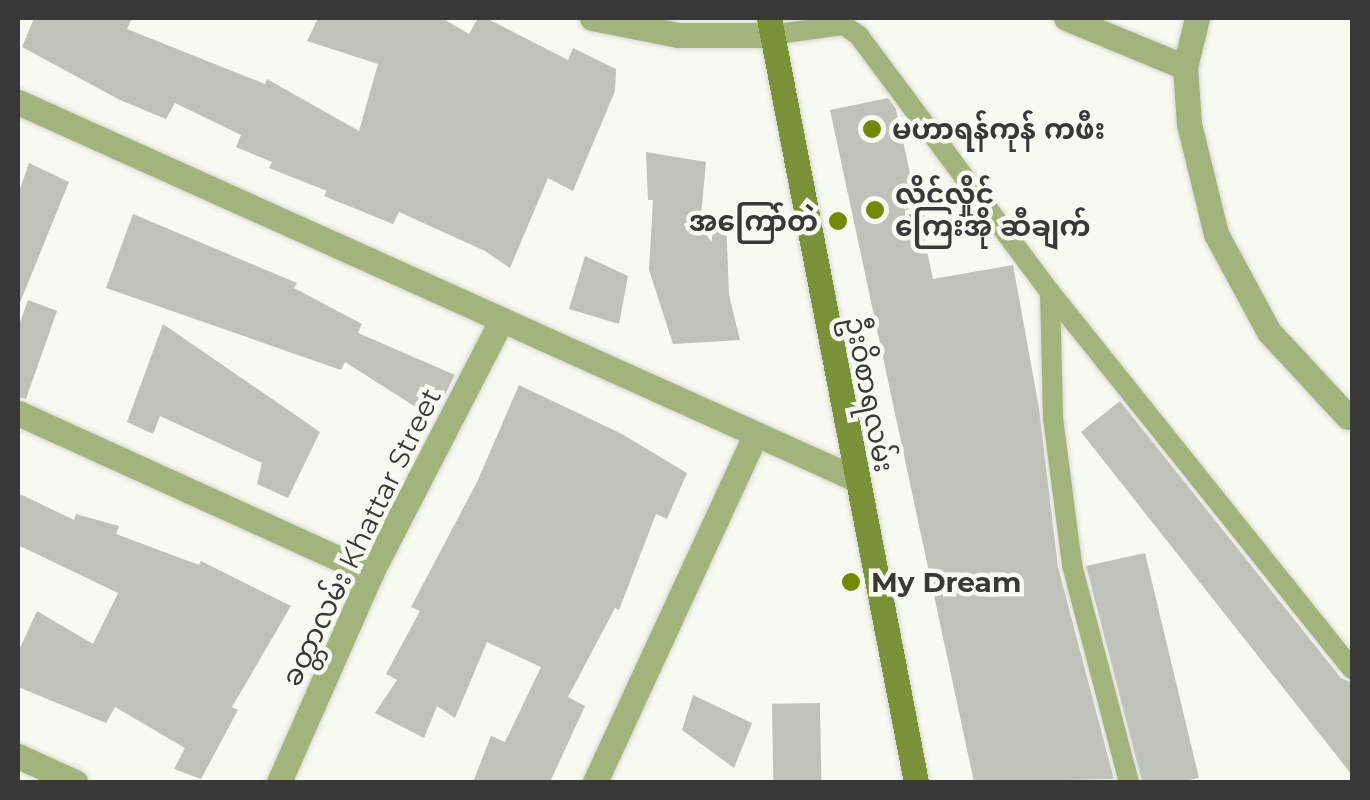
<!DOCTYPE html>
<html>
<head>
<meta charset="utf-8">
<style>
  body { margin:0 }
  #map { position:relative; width:1370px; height:800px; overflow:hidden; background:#f7faf0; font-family:Montserrat,"Noto Sans Myanmar",sans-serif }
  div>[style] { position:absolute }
  .building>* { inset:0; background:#bfc2b9; transform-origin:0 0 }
  .roads { filter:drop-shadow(0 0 2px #d5d7cf) drop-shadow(0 0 2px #d5d7cf) }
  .service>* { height:20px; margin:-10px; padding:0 10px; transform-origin:10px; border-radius:10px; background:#a2b37c }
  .minor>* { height:25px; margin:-12.5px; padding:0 12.5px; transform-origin:12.5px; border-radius:12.5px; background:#a2b37c }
  .secondary>* { height:25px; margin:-12.5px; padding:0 12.5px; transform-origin:12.5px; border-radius:12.5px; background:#7a9137 }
  .dots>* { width:28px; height:28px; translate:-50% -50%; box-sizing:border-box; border:5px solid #f7faf0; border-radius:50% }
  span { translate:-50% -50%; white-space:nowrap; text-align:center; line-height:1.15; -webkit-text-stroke:9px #f7faf0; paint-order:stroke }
  .poi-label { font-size:28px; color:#383936; font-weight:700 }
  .left { translate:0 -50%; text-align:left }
  .right { translate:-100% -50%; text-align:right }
  .street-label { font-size:28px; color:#383936 }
  .frame { position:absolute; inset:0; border:20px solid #383936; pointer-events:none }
</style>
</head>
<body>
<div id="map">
  <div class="building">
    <div style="clip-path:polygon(34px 18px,132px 18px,127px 29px,265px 84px,267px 79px,359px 131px,378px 64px,307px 41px,318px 18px,442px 18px,469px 34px,478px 18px,486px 18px,568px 60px,573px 48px,616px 69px,615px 91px,573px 191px,548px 178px,510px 268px,485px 251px,399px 212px,393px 224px,324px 196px,327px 191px,269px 168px,272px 162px,236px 147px,241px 135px,175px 103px,166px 119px,120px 100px,22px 47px)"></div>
    <div style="clip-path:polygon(888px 98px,896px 109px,933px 279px,1013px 265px,1039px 408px,1058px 567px,1114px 779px,974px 782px,830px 110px)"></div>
    <div style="clip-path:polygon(646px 152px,706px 162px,701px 216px,726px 217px,729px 295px,740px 340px,673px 344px,649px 270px,653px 200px,648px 200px)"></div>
    <div style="clip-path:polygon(29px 163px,69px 182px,19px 305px,18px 195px)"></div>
    <div style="clip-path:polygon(133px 214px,297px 283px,294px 288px,362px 324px,358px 333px,455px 375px,433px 418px,345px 362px,341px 370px,106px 288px)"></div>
    <div style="clip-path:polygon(585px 256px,628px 276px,619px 324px,569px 309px)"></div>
    <div style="clip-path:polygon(28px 300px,57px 311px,26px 399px,18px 397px,18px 328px)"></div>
    <div style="clip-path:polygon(163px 324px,320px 432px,288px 498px,257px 484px,262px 463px,160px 416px,153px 434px,127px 422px)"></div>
    <div style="clip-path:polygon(519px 385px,622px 434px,687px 473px,667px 519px,656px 514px,619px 610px,615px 608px,568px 697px,585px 706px,550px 782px,473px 782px,491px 736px,505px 742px,541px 667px,487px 642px,455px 718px,437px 706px,424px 738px,375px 713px,397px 680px,386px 674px,420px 611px,411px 607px,477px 482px)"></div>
    <div style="clip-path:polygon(1120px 401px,1341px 678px,1352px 683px,1352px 775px,1081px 432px)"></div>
    <div style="clip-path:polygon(18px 493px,74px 520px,76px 514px,119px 526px,116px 534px,199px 565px,201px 561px,291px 606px,232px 707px,238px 710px,201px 779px,174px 769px,185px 748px,115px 707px,106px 723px,18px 687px,18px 652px,37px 611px,93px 644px,118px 593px,18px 545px)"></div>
    <div style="clip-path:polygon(1145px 553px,1199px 778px,1180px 782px,1142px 782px,1086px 566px)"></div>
    <div style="clip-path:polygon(693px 695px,752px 723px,734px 768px,682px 730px)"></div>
    <div style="left:820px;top:703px;width:79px;height:48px;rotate:89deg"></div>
  </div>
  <div class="roads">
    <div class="service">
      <div style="left:770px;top:35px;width:75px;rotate:-7.7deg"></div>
      <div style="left:844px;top:25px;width:19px;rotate:36deg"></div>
      <div style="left:859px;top:36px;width:319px;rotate:53.3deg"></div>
      <div style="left:1050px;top:292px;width:483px;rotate:51.3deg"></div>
      <div style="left:1050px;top:292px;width:126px;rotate:88.6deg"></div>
      <div style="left:1053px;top:418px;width:148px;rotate:82.6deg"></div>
      <div style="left:1072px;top:565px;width:224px;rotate:75.3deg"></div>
    </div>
    <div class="minor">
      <div style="left:592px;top:18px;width:88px;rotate:11.2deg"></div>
      <div style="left:678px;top:35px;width:92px"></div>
      <div style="left:1066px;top:18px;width:129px;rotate:22.4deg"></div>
      <div style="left:1185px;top:67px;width:50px;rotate:-76.2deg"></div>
      <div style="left:1185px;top:67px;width:57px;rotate:86deg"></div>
      <div style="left:1189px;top:124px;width:113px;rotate:76.2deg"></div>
      <div style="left:1216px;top:234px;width:111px;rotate:61.6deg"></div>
      <div style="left:1269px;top:332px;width:116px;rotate:47.1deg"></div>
      <div style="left:18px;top:102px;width:919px;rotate:24.22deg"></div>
      <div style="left:18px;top:413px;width:388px;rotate:24.4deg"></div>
      <div style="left:18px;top:756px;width:63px;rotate:24.5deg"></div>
      <div style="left:279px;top:782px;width:228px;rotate:-66.2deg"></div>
      <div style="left:371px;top:573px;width:284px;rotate:-62.7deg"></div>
      <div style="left:595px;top:782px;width:381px;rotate:-65.2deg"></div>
    </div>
    <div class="secondary">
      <div style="left:769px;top:18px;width:778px;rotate:79.11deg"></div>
    </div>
  </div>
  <div class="dots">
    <div style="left:872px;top:129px;background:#6f8a00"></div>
    <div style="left:875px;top:210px;background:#6f8a00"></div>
    <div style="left:838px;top:221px;background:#6f8a00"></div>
    <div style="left:851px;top:582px;background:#6f8a00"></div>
  </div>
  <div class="poi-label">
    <span class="left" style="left:892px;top:129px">မဟာရန်ကုန် ကဖီး</span>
    <span class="left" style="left:895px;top:210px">လှိုင်လှိုင်<br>ကြေးအို ဆီချက်</span>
    <span class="right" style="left:818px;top:221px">အကြော်တဲ</span>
    <span class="left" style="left:871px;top:582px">My Dream</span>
  </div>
  <div class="street-label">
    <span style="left:870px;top:394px;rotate:79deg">ဦးဝိစာရလမ်း</span>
    <span style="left:361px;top:537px;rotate:-64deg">ခတ္တာလမ်း Khattar Street</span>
  </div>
  <div class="frame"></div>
</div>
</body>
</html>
